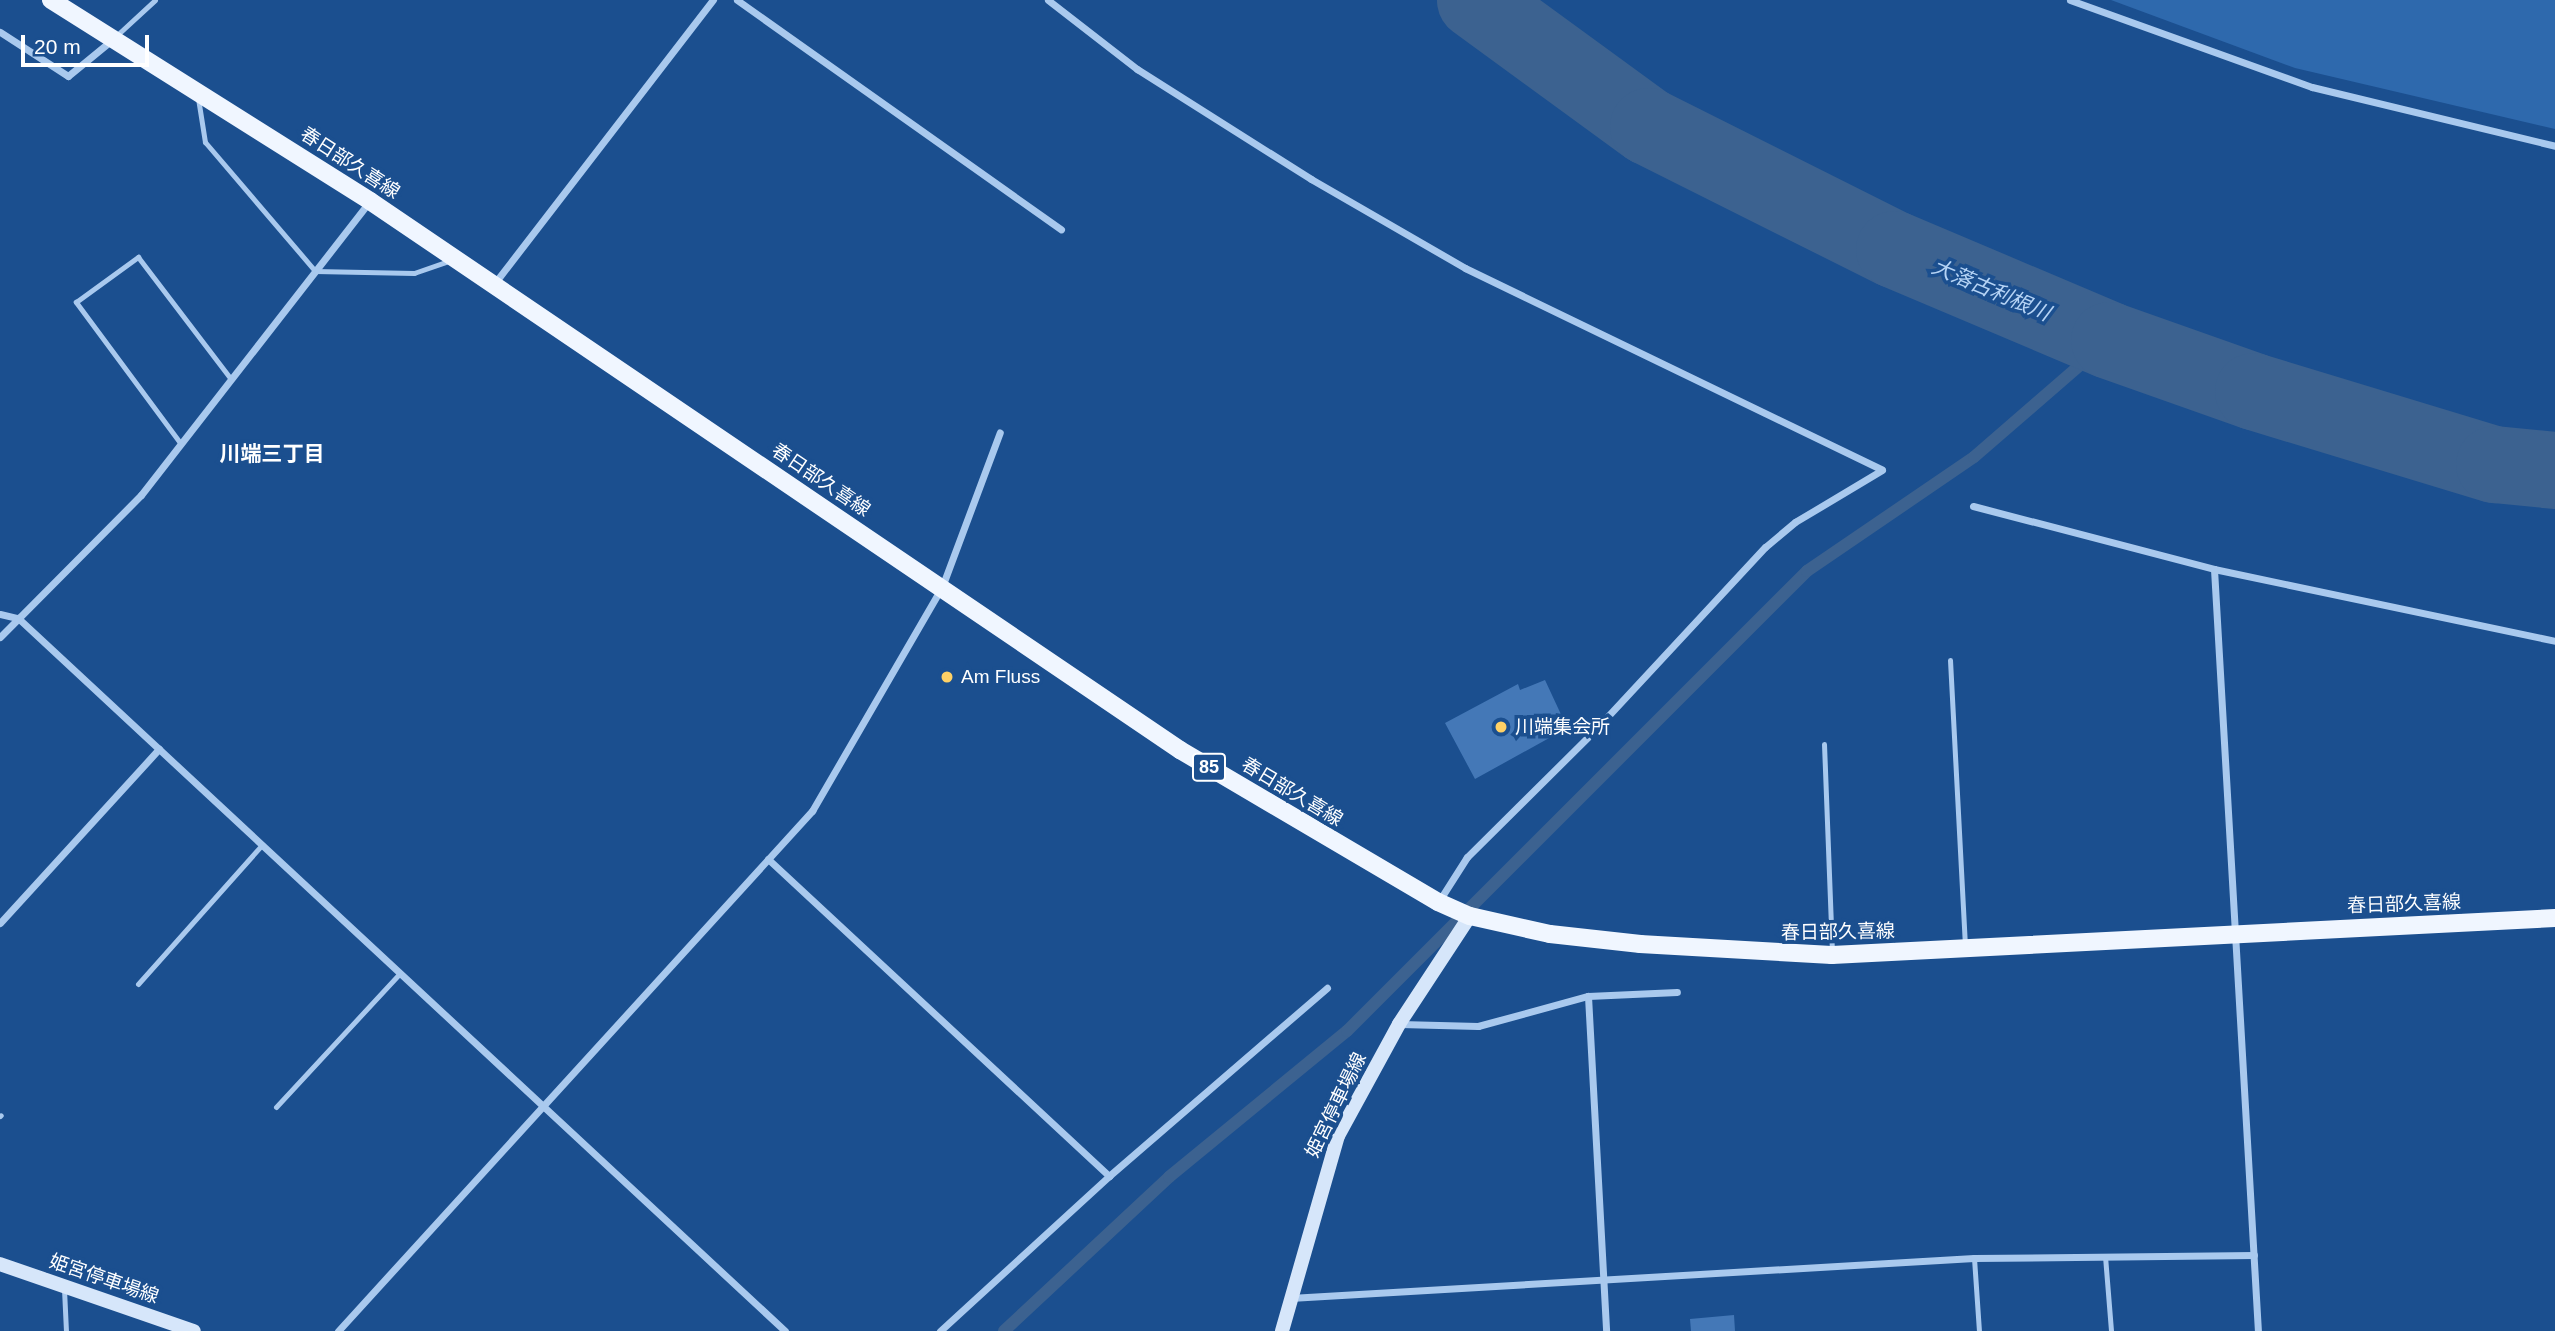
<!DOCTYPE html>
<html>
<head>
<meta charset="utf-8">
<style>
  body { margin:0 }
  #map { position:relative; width:2555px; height:1331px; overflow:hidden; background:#1b4f8f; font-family:Arial,"Noto Sans JP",sans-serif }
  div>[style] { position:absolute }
  .green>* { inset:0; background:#2e69ad }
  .stream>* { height:12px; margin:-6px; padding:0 6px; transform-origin:6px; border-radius:6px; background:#3c6290 }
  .river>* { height:77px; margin:-38.5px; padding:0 38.5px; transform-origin:38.5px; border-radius:38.5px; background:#3c6290 }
  .building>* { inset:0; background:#4478b7 }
  .lane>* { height:5px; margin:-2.5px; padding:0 2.5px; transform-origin:2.5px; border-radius:2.5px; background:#a9c9ee }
  .street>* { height:7px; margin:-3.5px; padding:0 3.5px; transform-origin:3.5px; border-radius:3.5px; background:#a9c9ee }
  .secondary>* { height:14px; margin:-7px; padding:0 7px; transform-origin:7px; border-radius:7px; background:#d6e6fa }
  .primary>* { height:18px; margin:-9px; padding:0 9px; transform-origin:9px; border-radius:9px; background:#f0f6ff }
  .dots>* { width:19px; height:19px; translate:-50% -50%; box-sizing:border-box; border:4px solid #1b4f8f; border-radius:50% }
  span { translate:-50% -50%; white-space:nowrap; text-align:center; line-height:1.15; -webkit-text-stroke:7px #1b4f8f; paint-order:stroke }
  .shield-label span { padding:2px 5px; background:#1b4f8f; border:2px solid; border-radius:5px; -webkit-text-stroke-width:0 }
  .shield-label { font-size:18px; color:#fff; font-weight:700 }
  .street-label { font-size:19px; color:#fff }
  .poi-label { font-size:19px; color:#fff }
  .left { translate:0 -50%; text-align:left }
  .water-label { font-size:21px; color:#b5d3f5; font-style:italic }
  .neighbourhood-label { font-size:21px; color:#fff; font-weight:700 }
  .scale { position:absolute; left:21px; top:35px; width:128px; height:32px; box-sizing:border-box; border:4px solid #fff; border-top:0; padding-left:9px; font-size:21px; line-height:24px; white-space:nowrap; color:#fff; -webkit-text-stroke:5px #1b4f8f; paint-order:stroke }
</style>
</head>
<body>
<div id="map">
  <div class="green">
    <div style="clip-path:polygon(2111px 0,2555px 0,2555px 129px,2295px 68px)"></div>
  </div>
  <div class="stream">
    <div style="left:1004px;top:1331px;width:226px;rotate:-43deg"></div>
    <div style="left:1169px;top:1177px;width:230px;rotate:-39.4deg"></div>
    <div style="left:1347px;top:1031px;width:651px;rotate:-45deg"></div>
    <div style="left:1807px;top:571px;width:202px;rotate:-34.3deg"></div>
    <div style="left:1974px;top:457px;width:179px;rotate:-40.9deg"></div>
  </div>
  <div class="river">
    <div style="left:1475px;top:0;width:214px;rotate:36.1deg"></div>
    <div style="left:1648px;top:126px;width:275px;rotate:26.6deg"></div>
    <div style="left:1894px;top:249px;width:233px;rotate:22.9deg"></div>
    <div style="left:2109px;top:340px;width:153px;rotate:19.5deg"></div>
    <div style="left:2253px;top:391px;width:252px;rotate:16.9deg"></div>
    <div style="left:2494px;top:464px;width:61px;rotate:5.6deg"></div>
  </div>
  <div class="building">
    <div style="clip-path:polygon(1545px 680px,1565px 723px,1548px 730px,1551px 737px,1475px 779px,1445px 723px,1518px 684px,1520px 690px)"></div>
    <div style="clip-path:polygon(1734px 1315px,1735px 1331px,1691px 1331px,1690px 1319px)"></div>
  </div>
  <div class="lane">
    <div style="left:116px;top:36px;width:53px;rotate:-42.7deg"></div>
    <div style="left:198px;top:98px;width:45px;rotate:81deg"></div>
    <div style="left:205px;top:142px;width:170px;rotate:49.5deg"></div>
    <div style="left:315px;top:271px;width:99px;rotate:1.2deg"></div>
    <div style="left:414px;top:273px;width:37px;rotate:-19deg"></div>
    <div style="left:181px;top:444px;width:177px;rotate:-126.5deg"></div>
    <div style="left:76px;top:302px;width:77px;rotate:-36deg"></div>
    <div style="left:138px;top:257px;width:153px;rotate:52.7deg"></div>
    <div style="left:1950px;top:660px;width:283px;rotate:87deg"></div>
    <div style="left:1824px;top:744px;width:206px;rotate:87.8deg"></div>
    <div style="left:138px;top:984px;width:186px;rotate:-48.3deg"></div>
    <div style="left:276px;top:1107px;width:183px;rotate:-47.2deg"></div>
    <div style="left:0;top:1116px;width:1px;rotate:-45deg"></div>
    <div style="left:2105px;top:1256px;width:75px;rotate:85.4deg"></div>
    <div style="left:1974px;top:1258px;width:73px;rotate:86.1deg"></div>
    <div style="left:64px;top:1289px;width:42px;rotate:87.3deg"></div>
  </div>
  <div class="street">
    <div style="left:737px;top:0;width:397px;rotate:35.3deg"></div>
    <div style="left:1048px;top:0;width:113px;rotate:37.8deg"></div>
    <div style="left:1137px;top:69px;width:206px;rotate:32.3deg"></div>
    <div style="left:1311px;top:179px;width:178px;rotate:30deg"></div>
    <div style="left:1465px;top:268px;width:463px;rotate:25.8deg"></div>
    <div style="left:1882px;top:470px;width:101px;rotate:149.1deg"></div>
    <div style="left:1795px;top:522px;width:39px;rotate:140deg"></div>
    <div style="left:1765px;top:547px;width:255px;rotate:132.9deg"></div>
    <div style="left:1591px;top:734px;width:175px;rotate:135.2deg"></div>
    <div style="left:1467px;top:857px;width:52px;rotate:122.5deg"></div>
    <div style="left:2070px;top:0;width:257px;rotate:19.8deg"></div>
    <div style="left:2312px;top:87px;width:250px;rotate:13.6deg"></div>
    <div style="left:0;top:32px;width:81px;rotate:32.9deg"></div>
    <div style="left:68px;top:76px;width:58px;rotate:-39.4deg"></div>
    <div style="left:494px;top:284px;width:359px;rotate:-52.4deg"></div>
    <div style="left:1973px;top:506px;width:249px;rotate:14.6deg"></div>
    <div style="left:2214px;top:569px;width:349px;rotate:11.9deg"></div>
    <div style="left:2214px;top:569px;width:763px;rotate:86.7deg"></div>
    <div style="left:0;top:614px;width:18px;rotate:13deg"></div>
    <div style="left:18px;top:618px;width:1047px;rotate:42.91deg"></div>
    <div style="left:0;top:637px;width:200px;rotate:-45.2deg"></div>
    <div style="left:141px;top:495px;width:373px;rotate:-52.1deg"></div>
    <div style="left:768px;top:859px;width:466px;rotate:42.9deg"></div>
    <div style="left:0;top:923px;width:236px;rotate:-47.6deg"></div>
    <div style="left:1588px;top:996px;width:89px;rotate:-2.6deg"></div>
    <div style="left:1400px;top:1024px;width:78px;rotate:1.5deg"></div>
    <div style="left:1478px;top:1026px;width:114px;rotate:-15.3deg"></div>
    <div style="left:1588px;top:996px;width:335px;rotate:86.9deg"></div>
    <div style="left:1290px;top:1298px;width:685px;rotate:-3.35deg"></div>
    <div style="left:1974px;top:1258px;width:280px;rotate:-0.6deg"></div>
    <div style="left:338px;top:1331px;width:704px;rotate:-47.65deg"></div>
    <div style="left:812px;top:811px;width:259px;rotate:-59.9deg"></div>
    <div style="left:942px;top:587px;width:165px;rotate:-69.5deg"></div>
    <div style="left:940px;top:1331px;width:229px;rotate:-42.5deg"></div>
    <div style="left:1109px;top:1176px;width:288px;rotate:-40.8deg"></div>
  </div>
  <div class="secondary">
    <div style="left:0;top:1264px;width:205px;rotate:19.1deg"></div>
    <div style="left:1282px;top:1331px;width:203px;rotate:-74deg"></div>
    <div style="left:1338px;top:1136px;width:128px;rotate:-61.4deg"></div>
    <div style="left:1399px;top:1024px;width:129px;rotate:-56.7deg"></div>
  </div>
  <div class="primary">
    <div style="left:51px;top:0;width:377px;rotate:32.2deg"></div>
    <div style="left:370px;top:201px;width:979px;rotate:34.13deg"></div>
    <div style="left:1180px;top:750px;width:299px;rotate:30.5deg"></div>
    <div style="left:1438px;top:902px;width:35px;rotate:24deg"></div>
    <div style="left:1470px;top:916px;width:82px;rotate:12.7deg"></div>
    <div style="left:1550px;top:934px;width:91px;rotate:6.3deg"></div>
    <div style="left:1640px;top:944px;width:192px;rotate:3.3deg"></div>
    <div style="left:1832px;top:955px;width:724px;rotate:-2.93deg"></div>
  </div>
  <div class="dots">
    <div style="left:947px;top:677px;background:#ffd166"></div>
    <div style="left:1501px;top:727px;background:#ffd166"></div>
  </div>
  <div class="shield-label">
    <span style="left:1209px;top:767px">85</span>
  </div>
  <div class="street-label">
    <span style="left:350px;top:163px;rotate:33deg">春日部久喜線</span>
    <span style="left:821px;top:480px;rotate:34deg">春日部久喜線</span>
    <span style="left:1292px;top:792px;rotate:31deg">春日部久喜線</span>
    <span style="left:2404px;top:904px;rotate:-2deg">春日部久喜線</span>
    <span style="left:1838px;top:932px;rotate:-1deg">春日部久喜線</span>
    <span style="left:1336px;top:1105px;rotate:-64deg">姫宮停車場線</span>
    <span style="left:104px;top:1279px;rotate:19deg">姫宮停車場線</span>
  </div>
  <div class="poi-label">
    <span class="left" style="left:961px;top:677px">Am Fluss</span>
    <span class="left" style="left:1515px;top:727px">川端集会所</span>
  </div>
  <div class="water-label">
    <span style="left:1991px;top:290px;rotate:23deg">大落古利根川</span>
  </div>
  <div class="neighbourhood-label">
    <span style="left:272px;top:454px">川端三丁目</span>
  </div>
  <div class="scale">20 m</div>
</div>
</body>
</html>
